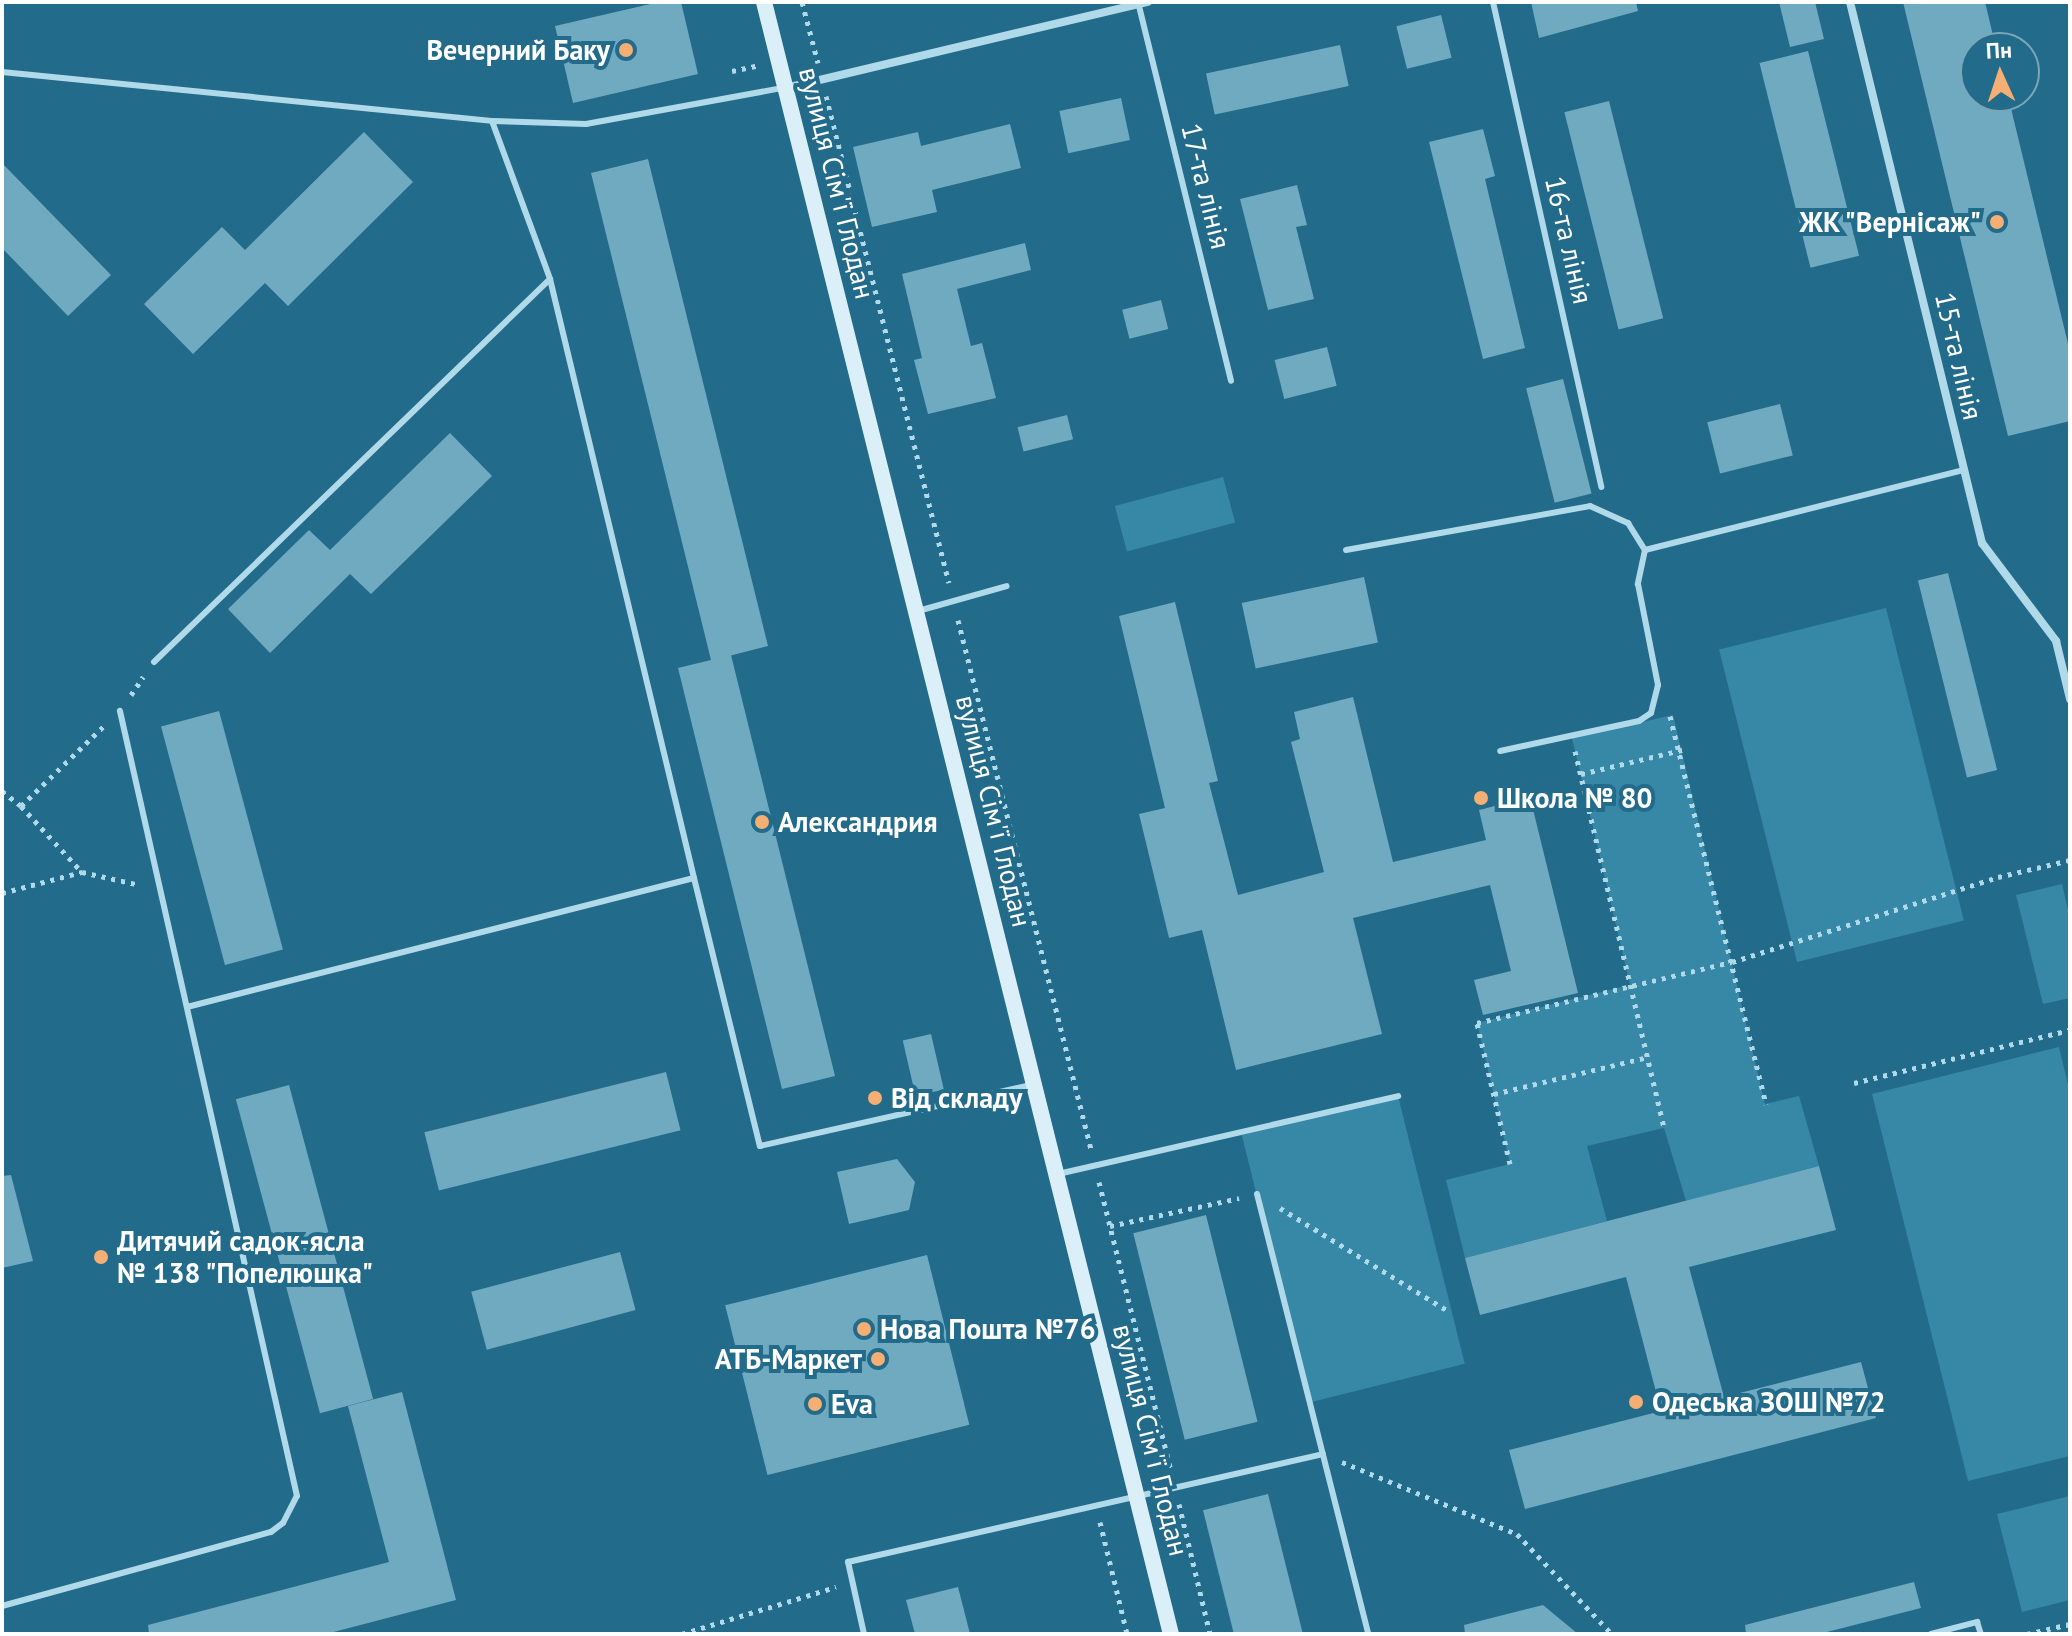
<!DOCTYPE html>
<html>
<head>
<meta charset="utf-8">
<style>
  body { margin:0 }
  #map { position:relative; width:2072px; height:1636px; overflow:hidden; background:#236b8a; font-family:"PT Sans",sans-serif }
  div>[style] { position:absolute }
  .green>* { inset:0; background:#3787a7; transform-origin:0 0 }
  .building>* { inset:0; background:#70aac1; transform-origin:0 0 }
  .path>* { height:5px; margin-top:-2.5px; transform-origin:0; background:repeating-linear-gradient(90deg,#b0d9ea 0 4px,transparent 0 10px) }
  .lane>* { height:6px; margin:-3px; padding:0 3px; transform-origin:3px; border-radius:3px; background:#b0d9ea }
  .street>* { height:8px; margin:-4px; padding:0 4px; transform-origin:4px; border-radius:4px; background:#b0d9ea }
  .secondary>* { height:16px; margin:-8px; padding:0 8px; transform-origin:8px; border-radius:8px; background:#dbeff8 }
  .dots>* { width:22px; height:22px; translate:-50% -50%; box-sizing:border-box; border:4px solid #236b8a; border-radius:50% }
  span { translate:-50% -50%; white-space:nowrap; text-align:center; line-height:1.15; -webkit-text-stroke:8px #236b8a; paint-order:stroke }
  .poi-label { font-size:28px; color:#fff; font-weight:700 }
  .right { translate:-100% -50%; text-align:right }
  .left { translate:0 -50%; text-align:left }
  .street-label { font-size:28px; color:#fff }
  .frame { position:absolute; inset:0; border:4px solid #fff; pointer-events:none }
  .north { position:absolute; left:1960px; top:32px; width:80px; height:80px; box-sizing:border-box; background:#236b8a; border:2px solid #7ba6b9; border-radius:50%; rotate:357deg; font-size:22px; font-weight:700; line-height:32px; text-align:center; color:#fff }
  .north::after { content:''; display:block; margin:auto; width:28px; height:36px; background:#f5ae73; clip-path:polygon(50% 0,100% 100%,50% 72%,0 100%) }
</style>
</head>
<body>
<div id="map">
  <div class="green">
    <div style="left:1223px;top:477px;width:47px;height:112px;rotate:75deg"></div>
    <div style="left:1886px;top:608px;width:322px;height:172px;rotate:76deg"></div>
    <div style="clip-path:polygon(1673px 715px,1765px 1104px,1799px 1096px,1819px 1166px,1686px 1201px,1664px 1128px,1587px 1146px,1607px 1221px,1465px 1258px,1446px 1180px,1510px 1164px,1477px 1023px,1630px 985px,1572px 738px)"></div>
    <div style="clip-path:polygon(2062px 884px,2070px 918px,2070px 998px,2043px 1004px,2016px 895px)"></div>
    <div style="clip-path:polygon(2059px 1047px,2070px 1093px,2070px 1456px,1968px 1481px,1872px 1094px)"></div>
    <div style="left:1398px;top:1096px;width:276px;height:161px;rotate:76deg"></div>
    <div style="clip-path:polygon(2070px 1496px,2070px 1600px,2022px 1612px,1997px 1514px)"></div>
  </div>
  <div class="building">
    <div style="clip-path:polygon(659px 2px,681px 2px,698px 74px,573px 103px,555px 26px)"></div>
    <div style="clip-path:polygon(1531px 2px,1636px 2px,1638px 11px,1539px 38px)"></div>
    <div style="clip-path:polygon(1779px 2px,1815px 2px,1824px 39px,1790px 47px)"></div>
    <div style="clip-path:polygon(1903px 2px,1985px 2px,1996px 48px,1976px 48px,1976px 96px,2008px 96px,2070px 352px,2070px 421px,2008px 436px)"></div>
    <div style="left:1441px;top:15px;width:44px;height:46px;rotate:76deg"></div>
    <div style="left:1340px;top:45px;width:42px;height:137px;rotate:78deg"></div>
    <div style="left:1808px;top:51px;width:211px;height:50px;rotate:76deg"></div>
    <div style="left:1121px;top:98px;width:43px;height:63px;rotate:78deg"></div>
    <div style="left:1609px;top:101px;width:224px;height:46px;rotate:76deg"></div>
    <div style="clip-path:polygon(1010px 124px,1021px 168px,932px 190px,937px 212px,872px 227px,853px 147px,918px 132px,921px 146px)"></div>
    <div style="clip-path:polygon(1483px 129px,1495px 176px,1485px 179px,1525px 348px,1483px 359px,1429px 142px)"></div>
    <div style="clip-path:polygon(364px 132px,413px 182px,288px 306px,265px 283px,193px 354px,144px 304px,222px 227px,245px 250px)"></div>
    <div style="clip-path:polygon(648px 159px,768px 646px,725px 657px,731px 655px,835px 1076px,782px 1089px,678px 668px,711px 660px,591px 173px)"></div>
    <div style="clip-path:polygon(2px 163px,111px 275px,68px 316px,2px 248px)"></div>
    <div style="clip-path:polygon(1297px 185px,1307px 225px,1296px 227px,1314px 299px,1268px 310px,1240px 199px)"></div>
    <div style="clip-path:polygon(1025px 243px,1031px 270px,957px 289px,971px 346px,982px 343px,996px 398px,928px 414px,914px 360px,922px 358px,902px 274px)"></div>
    <div style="left:1161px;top:300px;width:30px;height:40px;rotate:76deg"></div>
    <div style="left:1327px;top:347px;width:40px;height:54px;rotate:76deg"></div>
    <div style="left:1563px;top:379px;width:118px;height:38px;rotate:76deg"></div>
    <div style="left:1780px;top:404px;width:53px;height:75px;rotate:76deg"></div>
    <div style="left:1067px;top:415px;width:25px;height:51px;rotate:76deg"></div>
    <div style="clip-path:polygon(450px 433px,492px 476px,371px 594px,350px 574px,270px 653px,228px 609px,309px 530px,330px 550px)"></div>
    <div style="left:1948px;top:573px;width:203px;height:31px;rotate:76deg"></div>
    <div style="left:1364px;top:577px;width:67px;height:125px;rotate:78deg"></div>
    <div style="clip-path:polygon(1175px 602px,1218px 781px,1209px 783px,1238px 895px,1324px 872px,1291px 742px,1300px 739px,1294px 712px,1353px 697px,1393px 862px,1486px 840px,1479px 810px,1530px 797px,1578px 993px,1483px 1015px,1474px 980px,1511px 971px,1490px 885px,1353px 918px,1382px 1034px,1236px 1070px,1202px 930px,1169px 938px,1139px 814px,1165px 808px,1119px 616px)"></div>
    <div style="left:219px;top:711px;width:247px;height:60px;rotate:75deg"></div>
    <div style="left:931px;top:1034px;width:57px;height:29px;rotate:77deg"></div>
    <div style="left:666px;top:1072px;width:60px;height:249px;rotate:76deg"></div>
    <div style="left:289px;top:1085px;width:325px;height:55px;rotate:75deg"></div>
    <div style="clip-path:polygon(897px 1159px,915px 1182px,909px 1210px,849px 1224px,837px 1172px)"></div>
    <div style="clip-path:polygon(1819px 1166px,1836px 1230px,1689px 1267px,1724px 1397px,1861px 1362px,1876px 1418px,1525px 1509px,1509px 1450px,1661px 1411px,1626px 1277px,1480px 1315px,1465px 1258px)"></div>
    <div style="clip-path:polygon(11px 1175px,33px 1261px,2px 1268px,2px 1176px)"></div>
    <div style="left:1206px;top:1215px;width:213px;height:75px;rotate:76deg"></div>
    <div style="left:620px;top:1252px;width:60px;height:154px;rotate:75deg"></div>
    <div style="left:927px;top:1255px;width:175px;height:208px;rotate:76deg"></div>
    <div style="clip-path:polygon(402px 1392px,456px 1600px,326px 1634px,149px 1634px,148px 1625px,389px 1562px,348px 1406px)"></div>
    <div style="left:1268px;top:1494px;width:144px;height:67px;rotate:76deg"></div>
    <div style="clip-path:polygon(1914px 1582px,1921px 1608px,1819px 1634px,1746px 1634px,1745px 1625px)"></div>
    <div style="clip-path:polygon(958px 1587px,970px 1634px,915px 1634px,906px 1600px)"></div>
    <div style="clip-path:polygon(1543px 1605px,1578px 1634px,1465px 1634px,1464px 1625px)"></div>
  </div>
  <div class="path">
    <div style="left:802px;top:2px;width:63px;rotate:75.3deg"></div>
    <div style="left:732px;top:71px;width:25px;rotate:-12deg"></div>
    <div style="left:826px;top:96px;width:502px;rotate:75.83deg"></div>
    <div style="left:958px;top:620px;width:545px;rotate:75.89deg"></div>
    <div style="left:131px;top:695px;width:22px;rotate:-56deg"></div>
    <div style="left:1670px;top:716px;width:400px;rotate:76.1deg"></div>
    <div style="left:1575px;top:751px;width:387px;rotate:76.7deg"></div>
    <div style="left:1581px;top:774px;width:104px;rotate:-13.4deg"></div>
    <div style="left:2px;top:791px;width:24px;rotate:38deg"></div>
    <div style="left:21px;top:806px;width:118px;rotate:-44deg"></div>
    <div style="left:21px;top:806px;width:90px;rotate:47.3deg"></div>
    <div style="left:2px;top:893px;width:83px;rotate:-14.7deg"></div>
    <div style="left:82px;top:872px;width:59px;rotate:12.6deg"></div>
    <div style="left:1854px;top:1083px;width:222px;rotate:-13.8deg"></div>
    <div style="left:1494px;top:1094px;width:158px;rotate:-13.5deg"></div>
    <div style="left:1510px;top:1164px;width:145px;rotate:-103.2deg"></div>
    <div style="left:1477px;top:1023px;width:262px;rotate:-13.5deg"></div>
    <div style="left:1732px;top:962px;width:279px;rotate:-17.7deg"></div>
    <div style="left:1998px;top:877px;width:74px;rotate:-13.3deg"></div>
    <div style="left:1099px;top:1182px;width:298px;rotate:76deg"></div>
    <div style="left:1280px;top:1208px;width:199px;rotate:31.5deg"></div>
    <div style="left:1110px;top:1226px;width:132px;rotate:-12.2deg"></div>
    <div style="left:1342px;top:1462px;width:189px;rotate:22.4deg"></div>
    <div style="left:1517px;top:1534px;width:138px;rotate:46.5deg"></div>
    <div style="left:1179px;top:1504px;width:134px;rotate:76.6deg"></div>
    <div style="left:1100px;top:1522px;width:115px;rotate:76.4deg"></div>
    <div style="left:682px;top:1634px;width:161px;rotate:-17deg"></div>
    <div style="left:2027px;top:1634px;width:44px;rotate:-13.1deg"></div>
  </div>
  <div class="lane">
    <div style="left:1138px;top:2px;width:390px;rotate:76.2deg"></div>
    <div style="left:1493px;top:2px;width:497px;rotate:77.4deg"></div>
    <div style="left:2px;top:72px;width:492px;rotate:5.7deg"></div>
    <div style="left:492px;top:121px;width:94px;rotate:1.8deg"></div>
    <div style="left:586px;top:124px;width:200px;rotate:-10.4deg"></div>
    <div style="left:492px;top:121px;width:168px;rotate:69.8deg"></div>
    <div style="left:550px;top:279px;width:616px;rotate:76.48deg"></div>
    <div style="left:1346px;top:550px;width:248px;rotate:-10.2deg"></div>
    <div style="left:1590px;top:506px;width:42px;rotate:24.1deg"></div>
    <div style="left:1628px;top:523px;width:32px;rotate:58deg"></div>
    <div style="left:1645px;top:550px;width:35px;rotate:102deg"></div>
    <div style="left:1638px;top:584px;width:103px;rotate:78.8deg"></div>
    <div style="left:1658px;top:685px;width:29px;rotate:104deg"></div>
    <div style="left:1651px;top:713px;width:14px;rotate:146deg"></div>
    <div style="left:1639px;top:721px;width:142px;rotate:167.8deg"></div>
    <div style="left:1645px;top:550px;width:328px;rotate:-14.1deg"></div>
    <div style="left:918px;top:611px;width:92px;rotate:-15.7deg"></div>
    <div style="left:154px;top:662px;width:551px;rotate:-44.04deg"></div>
    <div style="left:187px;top:1007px;width:523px;rotate:-14.28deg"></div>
    <div style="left:694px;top:878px;width:276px;rotate:76.2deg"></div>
    <div style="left:760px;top:1146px;width:278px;rotate:-12.7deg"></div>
    <div style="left:1058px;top:1174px;width:349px;rotate:-12.9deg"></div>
    <div style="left:1257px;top:1194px;width:454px;rotate:75.8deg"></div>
    <div style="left:2px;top:1606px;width:279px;rotate:-15.4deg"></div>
    <div style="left:271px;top:1532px;width:15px;rotate:-37deg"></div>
    <div style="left:283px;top:1523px;width:30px;rotate:-63deg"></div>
    <div style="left:297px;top:1496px;width:805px;rotate:-102.71deg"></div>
    <div style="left:864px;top:1634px;width:74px;rotate:-102.5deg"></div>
    <div style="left:848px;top:1562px;width:487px;rotate:-12.8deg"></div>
    <div style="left:1931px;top:1634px;width:48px;rotate:-14.6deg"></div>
    <div style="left:1977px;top:1622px;width:13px;rotate:72deg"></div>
  </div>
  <div class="street">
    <div style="left:1850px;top:2px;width:557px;rotate:76.29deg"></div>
    <div style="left:1982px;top:543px;width:123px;rotate:52.9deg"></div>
    <div style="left:2056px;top:641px;width:60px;rotate:76.4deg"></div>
    <div style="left:786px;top:88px;width:372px;rotate:-13.4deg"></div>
  </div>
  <div class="secondary">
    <div style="left:764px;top:2px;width:1682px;rotate:76deg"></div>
  </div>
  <div class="dots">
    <div style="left:626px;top:50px;background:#f5ae73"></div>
    <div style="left:1997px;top:222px;background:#f5ae73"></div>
    <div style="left:1481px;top:798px;background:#f5ae73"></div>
    <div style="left:762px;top:822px;background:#f5ae73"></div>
    <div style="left:875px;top:1098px;background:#f5ae73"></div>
    <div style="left:101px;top:1257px;background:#f5ae73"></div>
    <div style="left:864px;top:1329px;background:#f5ae73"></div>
    <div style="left:878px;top:1359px;background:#f5ae73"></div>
    <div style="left:1636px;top:1402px;background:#f5ae73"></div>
    <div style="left:815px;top:1404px;background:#f5ae73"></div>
  </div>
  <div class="poi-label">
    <span class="right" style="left:610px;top:50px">Вечерний Баку</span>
    <span class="right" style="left:1981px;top:222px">ЖК "Вернісаж"</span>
    <span class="left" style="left:1497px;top:798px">Школа № 80</span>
    <span class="left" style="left:778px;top:822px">Александрия</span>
    <span class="left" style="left:891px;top:1098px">Від складу</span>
    <span class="left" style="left:117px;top:1257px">Дитячий садок-ясла<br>№ 138 "Попелюшка"</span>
    <span class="left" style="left:880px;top:1329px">Нова Пошта №76</span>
    <span class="right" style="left:862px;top:1359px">АТБ-Маркет</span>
    <span class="left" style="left:1652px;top:1402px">Одеська ЗОШ №72</span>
    <span class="left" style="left:831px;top:1404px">Eva</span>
  </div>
  <div class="street-label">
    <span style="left:837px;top:183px;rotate:76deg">вулиця Сім'ї Глодан</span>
    <span style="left:1206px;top:186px;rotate:76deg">17-та лінія</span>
    <span style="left:1569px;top:240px;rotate:77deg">16-та лінія</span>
    <span style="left:1959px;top:356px;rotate:77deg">15-та лінія</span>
    <span style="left:994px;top:811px;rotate:76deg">вулиця Сім'ї Глодан</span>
    <span style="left:1151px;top:1440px;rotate:76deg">вулиця Сім'ї Глодан</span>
  </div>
  <div class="frame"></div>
  <div class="north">Пн</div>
</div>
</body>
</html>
